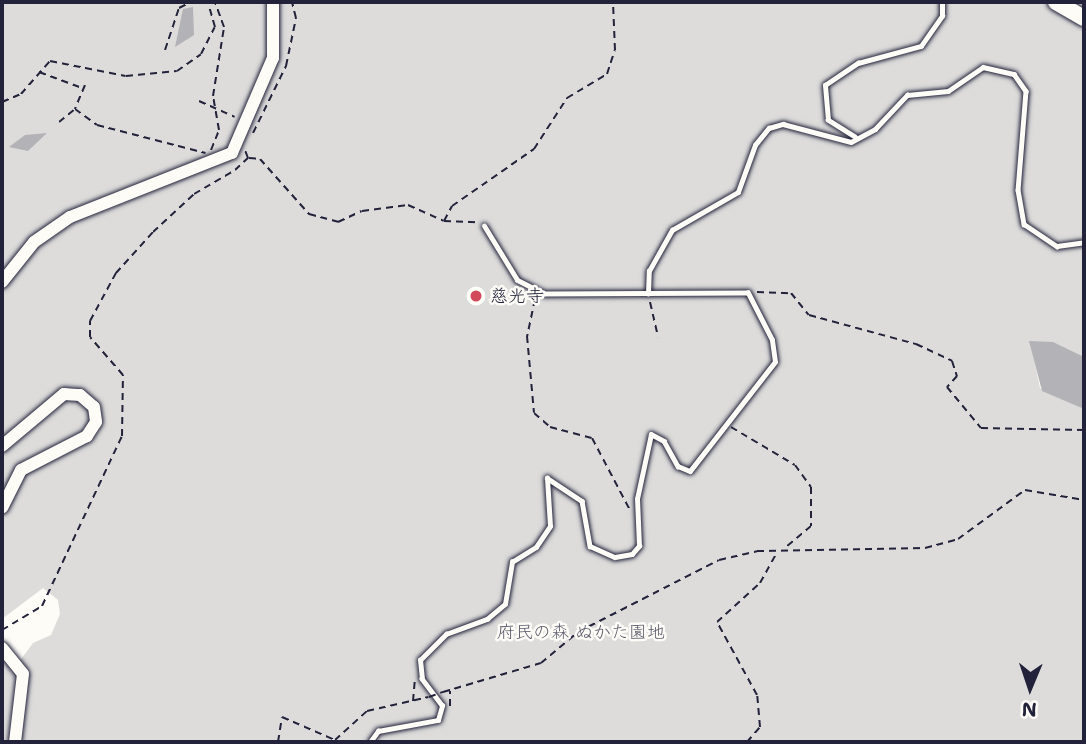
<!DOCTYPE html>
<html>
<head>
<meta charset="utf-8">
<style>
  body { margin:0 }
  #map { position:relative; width:1086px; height:744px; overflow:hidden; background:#fdfcf7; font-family:"Shantell Sans","Klee One",sans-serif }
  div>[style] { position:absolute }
  .green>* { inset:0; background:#dddcdb }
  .water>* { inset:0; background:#b2b2b7 }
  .path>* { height:2px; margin-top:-1px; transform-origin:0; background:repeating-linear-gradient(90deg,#22223b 0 7px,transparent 0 12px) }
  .roads { filter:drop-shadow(0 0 2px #22223b) drop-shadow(0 0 2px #22223b) }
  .lane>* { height:4.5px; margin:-2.25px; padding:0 2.25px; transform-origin:2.25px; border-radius:2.25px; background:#fdfcf7 }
  .secondary>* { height:12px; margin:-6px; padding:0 6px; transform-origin:6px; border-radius:6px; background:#fdfcf7 }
  .highway>* { height:16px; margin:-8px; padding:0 8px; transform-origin:8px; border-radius:8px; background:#fdfcf7 }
  .path-bridge>* { height:2px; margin-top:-1px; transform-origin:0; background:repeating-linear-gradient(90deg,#22223b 0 7px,transparent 0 12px) }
  .dots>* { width:19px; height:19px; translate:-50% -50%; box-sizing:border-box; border:4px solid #fdfcf7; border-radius:50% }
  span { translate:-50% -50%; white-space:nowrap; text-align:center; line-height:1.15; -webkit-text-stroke:5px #fdfcf7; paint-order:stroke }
  .poi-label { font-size:18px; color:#22223b }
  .left { translate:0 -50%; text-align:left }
  .park-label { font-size:18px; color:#5a5a6b }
  .frame { position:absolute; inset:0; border:4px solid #22223b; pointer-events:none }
  .north { position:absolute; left:995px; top:653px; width:70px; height:70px; -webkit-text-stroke:5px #fdfcf7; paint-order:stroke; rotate:182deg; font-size:19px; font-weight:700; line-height:28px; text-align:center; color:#22223b }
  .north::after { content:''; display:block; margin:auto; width:24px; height:32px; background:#22223b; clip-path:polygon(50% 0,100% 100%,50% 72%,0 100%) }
</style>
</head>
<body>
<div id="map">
  <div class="green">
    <div style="clip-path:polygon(2px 2px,1055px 2px,1084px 15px,1084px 357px,1031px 345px,1040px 388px,1084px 409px,1084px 742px,2px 742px,2px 658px,14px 669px,33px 643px,51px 635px,60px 614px,58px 600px,43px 588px,2px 619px)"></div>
  </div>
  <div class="water">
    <div style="clip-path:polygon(193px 7px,194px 35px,175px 47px,183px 9px)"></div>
    <div style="clip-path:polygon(47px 133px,28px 151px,9px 147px,25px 135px)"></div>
    <div style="clip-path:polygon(1029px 341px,1053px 342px,1084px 357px,1084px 409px,1042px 391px)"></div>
  </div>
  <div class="path">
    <div style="left:165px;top:50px;width:44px;rotate:-71.6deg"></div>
    <div style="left:179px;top:8px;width:13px;rotate:-27deg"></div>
    <div style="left:39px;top:72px;width:46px;rotate:20.4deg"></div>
    <div style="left:85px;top:85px;width:26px;rotate:113deg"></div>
    <div style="left:75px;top:109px;width:27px;rotate:36deg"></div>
    <div style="left:97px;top:125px;width:112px;rotate:14.5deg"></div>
    <div style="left:199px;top:101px;width:39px;rotate:24deg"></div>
    <div style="left:2px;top:102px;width:21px;rotate:-23deg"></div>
    <div style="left:21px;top:94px;width:44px;rotate:-48.7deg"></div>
    <div style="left:50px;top:61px;width:77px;rotate:11.2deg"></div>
    <div style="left:126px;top:76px;width:51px;rotate:-5.6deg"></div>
    <div style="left:177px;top:71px;width:29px;rotate:-35deg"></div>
    <div style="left:201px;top:54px;width:30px;rotate:-63deg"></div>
    <div style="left:215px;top:27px;width:26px;rotate:-106deg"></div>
    <div style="left:59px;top:122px;width:19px;rotate:-39deg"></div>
    <div style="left:253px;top:133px;width:75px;rotate:-63.8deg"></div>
    <div style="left:286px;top:66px;width:49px;rotate:-78.2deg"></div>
    <div style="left:296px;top:18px;width:16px;rotate:-104deg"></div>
    <div style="left:211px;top:150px;width:22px;rotate:-68deg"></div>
    <div style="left:219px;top:130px;width:35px;rotate:-100deg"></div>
    <div style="left:213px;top:96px;width:70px;rotate:-80.9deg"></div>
    <div style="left:224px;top:27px;width:27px;rotate:-110deg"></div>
    <div style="left:249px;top:158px;width:11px;rotate:5deg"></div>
    <div style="left:260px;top:159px;width:74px;rotate:48.3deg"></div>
    <div style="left:309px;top:214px;width:30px;rotate:15deg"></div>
    <div style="left:338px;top:222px;width:26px;rotate:-25deg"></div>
    <div style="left:362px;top:211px;width:46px;rotate:-7.4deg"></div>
    <div style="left:408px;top:205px;width:39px;rotate:24deg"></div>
    <div style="left:444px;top:221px;width:33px;rotate:2deg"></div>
    <div style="left:444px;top:221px;width:17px;rotate:-62deg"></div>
    <div style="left:452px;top:206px;width:100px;rotate:-34.8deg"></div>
    <div style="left:534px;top:149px;width:61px;rotate:-57.1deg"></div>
    <div style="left:567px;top:98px;width:47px;rotate:-31deg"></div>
    <div style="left:607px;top:74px;width:25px;rotate:-72deg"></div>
    <div style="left:615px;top:50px;width:48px;rotate:-92.4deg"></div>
    <div style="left:757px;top:292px;width:34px;rotate:2deg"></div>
    <div style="left:791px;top:293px;width:28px;rotate:51deg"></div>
    <div style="left:809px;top:315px;width:111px;rotate:15.2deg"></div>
    <div style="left:916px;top:344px;width:40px;rotate:25deg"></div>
    <div style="left:952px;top:361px;width:16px;rotate:72deg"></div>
    <div style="left:957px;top:376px;width:15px;rotate:132deg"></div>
    <div style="left:947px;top:387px;width:53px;rotate:50.3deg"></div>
    <div style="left:981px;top:428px;width:103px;rotate:1.1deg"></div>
    <div style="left:535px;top:299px;width:38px;rotate:102deg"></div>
    <div style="left:527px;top:336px;width:77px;rotate:84.8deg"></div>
    <div style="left:534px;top:413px;width:21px;rotate:41deg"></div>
    <div style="left:550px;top:427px;width:43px;rotate:14.7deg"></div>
    <div style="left:592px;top:438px;width:81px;rotate:62.2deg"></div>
    <div style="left:650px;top:302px;width:36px;rotate:77deg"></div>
    <div style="left:731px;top:427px;width:74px;rotate:30.7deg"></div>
    <div style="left:795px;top:465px;width:27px;rotate:54deg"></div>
    <div style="left:811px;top:487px;width:39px;rotate:90deg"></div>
    <div style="left:811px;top:526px;width:35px;rotate:140deg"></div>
    <div style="left:2px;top:630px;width:47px;rotate:-31deg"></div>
    <div style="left:42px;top:606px;width:188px;rotate:-64.8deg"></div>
    <div style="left:122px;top:436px;width:61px;rotate:-89.1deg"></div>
    <div style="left:123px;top:375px;width:50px;rotate:-131deg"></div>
    <div style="left:90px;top:337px;width:16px;rotate:-90deg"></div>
    <div style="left:90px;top:321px;width:55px;rotate:-61.6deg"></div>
    <div style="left:116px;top:273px;width:55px;rotate:-47.9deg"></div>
    <div style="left:153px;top:232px;width:56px;rotate:-42.8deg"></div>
    <div style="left:194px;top:194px;width:48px;rotate:-30.3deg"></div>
    <div style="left:235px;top:170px;width:18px;rotate:-43deg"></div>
    <div style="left:248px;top:158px;width:9px;rotate:-111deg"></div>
    <div style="left:443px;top:692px;width:102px;rotate:-16.5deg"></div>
    <div style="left:541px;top:663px;width:48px;rotate:-40deg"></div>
    <div style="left:578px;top:632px;width:158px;rotate:-27.1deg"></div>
    <div style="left:719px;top:560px;width:39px;rotate:-13deg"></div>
    <div style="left:757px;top:551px;width:168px;rotate:-1deg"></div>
    <div style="left:925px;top:548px;width:34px;rotate:-15deg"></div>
    <div style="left:958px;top:539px;width:83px;rotate:-36.2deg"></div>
    <div style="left:1025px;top:490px;width:60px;rotate:9.6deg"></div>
    <div style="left:413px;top:701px;width:22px;rotate:-85deg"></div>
    <div style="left:450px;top:706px;width:15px;rotate:-90deg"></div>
    <div style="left:278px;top:742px;width:25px;rotate:-81deg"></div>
    <div style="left:282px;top:717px;width:58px;rotate:23.5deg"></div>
    <div style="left:335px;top:740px;width:43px;rotate:-42.2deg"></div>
    <div style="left:367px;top:711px;width:63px;rotate:-12.9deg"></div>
    <div style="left:747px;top:742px;width:20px;rotate:-49deg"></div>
    <div style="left:760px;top:727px;width:32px;rotate:-95deg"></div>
    <div style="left:757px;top:695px;width:83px;rotate:-118.7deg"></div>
    <div style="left:717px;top:622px;width:58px;rotate:-42.2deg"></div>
    <div style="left:760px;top:583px;width:35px;rotate:-61deg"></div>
  </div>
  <div class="roads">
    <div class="lane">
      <div style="left:855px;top:137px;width:32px;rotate:-148deg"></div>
      <div style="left:828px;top:120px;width:35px;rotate:-95deg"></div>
      <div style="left:825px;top:85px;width:40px;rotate:-34deg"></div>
      <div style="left:858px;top:63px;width:65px;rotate:-15.1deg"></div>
      <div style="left:921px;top:46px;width:37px;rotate:-55deg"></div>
      <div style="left:942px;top:16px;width:14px;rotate:-90deg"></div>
      <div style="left:648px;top:294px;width:23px;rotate:-88deg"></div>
      <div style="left:649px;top:271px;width:47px;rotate:-60.7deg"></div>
      <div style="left:672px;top:230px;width:76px;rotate:-29.9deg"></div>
      <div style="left:738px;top:192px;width:50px;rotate:-70.1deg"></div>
      <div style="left:755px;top:145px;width:22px;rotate:-51deg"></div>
      <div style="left:769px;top:128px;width:15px;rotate:-16deg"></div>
      <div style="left:783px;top:124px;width:70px;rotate:14.8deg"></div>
      <div style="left:851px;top:142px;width:27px;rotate:-28deg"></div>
      <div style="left:875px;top:129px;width:47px;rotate:-46.7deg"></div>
      <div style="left:907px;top:95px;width:41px;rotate:-5.6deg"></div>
      <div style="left:948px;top:91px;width:42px;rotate:-34.4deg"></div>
      <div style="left:983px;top:67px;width:32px;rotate:13deg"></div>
      <div style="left:1014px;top:74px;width:21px;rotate:55deg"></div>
      <div style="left:1026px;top:91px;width:99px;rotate:94.6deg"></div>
      <div style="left:1018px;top:190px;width:35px;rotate:80deg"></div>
      <div style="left:1024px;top:224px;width:40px;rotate:34deg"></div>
      <div style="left:1057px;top:246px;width:27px;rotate:-8deg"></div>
      <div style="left:370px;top:742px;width:14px;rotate:-54deg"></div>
      <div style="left:378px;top:731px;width:61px;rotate:-10.4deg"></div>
      <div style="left:438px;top:720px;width:15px;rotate:-74deg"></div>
      <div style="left:442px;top:706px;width:34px;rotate:-127deg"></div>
      <div style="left:422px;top:679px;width:19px;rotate:-96deg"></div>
      <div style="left:420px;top:660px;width:37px;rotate:-45deg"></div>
      <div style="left:446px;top:634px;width:44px;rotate:-20.1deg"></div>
      <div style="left:487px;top:619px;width:23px;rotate:-40deg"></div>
      <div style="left:505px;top:604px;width:43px;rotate:-80.5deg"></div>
      <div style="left:512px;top:562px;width:28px;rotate:-32deg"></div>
      <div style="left:536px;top:547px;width:25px;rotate:-56deg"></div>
      <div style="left:550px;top:526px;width:48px;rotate:-93.6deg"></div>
      <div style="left:547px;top:478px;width:42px;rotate:33.3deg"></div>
      <div style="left:582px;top:501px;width:46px;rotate:79.9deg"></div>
      <div style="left:590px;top:546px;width:27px;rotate:24deg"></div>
      <div style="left:615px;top:557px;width:17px;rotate:-10deg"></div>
      <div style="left:632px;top:554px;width:11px;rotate:-49deg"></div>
      <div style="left:639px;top:546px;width:47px;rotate:-92.4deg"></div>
      <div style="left:637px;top:499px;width:66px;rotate:-77.8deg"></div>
      <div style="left:651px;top:434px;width:15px;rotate:28deg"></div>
      <div style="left:664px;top:441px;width:29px;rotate:61deg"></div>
      <div style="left:678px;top:466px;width:13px;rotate:23deg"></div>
      <div style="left:690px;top:471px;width:138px;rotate:-52.1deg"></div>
      <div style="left:775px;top:362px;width:22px;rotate:-98deg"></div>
      <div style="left:772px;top:340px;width:53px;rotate:-117.1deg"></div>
      <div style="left:748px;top:293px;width:204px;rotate:179.7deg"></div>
      <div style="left:544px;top:294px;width:30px;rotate:-153deg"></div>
      <div style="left:517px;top:280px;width:63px;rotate:-121.4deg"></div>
    </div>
    <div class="secondary">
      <div style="left:2px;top:282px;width:51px;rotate:-51.3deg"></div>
      <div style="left:34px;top:242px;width:44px;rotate:-34.8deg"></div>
      <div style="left:70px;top:217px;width:174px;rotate:-21.6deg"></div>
      <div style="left:232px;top:153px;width:103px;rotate:-66.7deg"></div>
      <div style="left:273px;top:58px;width:56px;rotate:-90deg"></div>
      <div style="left:2px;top:446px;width:81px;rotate:-40deg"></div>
      <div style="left:64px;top:394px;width:16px;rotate:4deg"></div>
      <div style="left:80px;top:395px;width:18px;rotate:41deg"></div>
      <div style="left:94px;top:407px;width:15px;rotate:82deg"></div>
      <div style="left:96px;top:422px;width:17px;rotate:123deg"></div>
      <div style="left:87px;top:436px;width:74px;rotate:152.7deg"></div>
      <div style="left:21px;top:470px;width:42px;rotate:116.6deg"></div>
      <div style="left:2px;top:648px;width:33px;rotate:51deg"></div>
      <div style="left:23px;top:674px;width:68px;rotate:96.7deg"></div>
    </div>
    <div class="highway">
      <div style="left:1056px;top:2px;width:32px;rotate:30deg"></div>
    </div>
  </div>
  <div class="path-bridge">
    <div style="left:429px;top:697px;width:15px;rotate:-20deg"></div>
  </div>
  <div class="dots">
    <div style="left:476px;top:296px;background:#d1495b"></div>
  </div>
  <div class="poi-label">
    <span class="left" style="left:490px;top:296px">慈光寺</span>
  </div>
  <div class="park-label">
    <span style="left:581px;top:632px">府民の森 ぬかた園地</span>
  </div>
  <div class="frame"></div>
  <div class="north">N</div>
</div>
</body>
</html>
